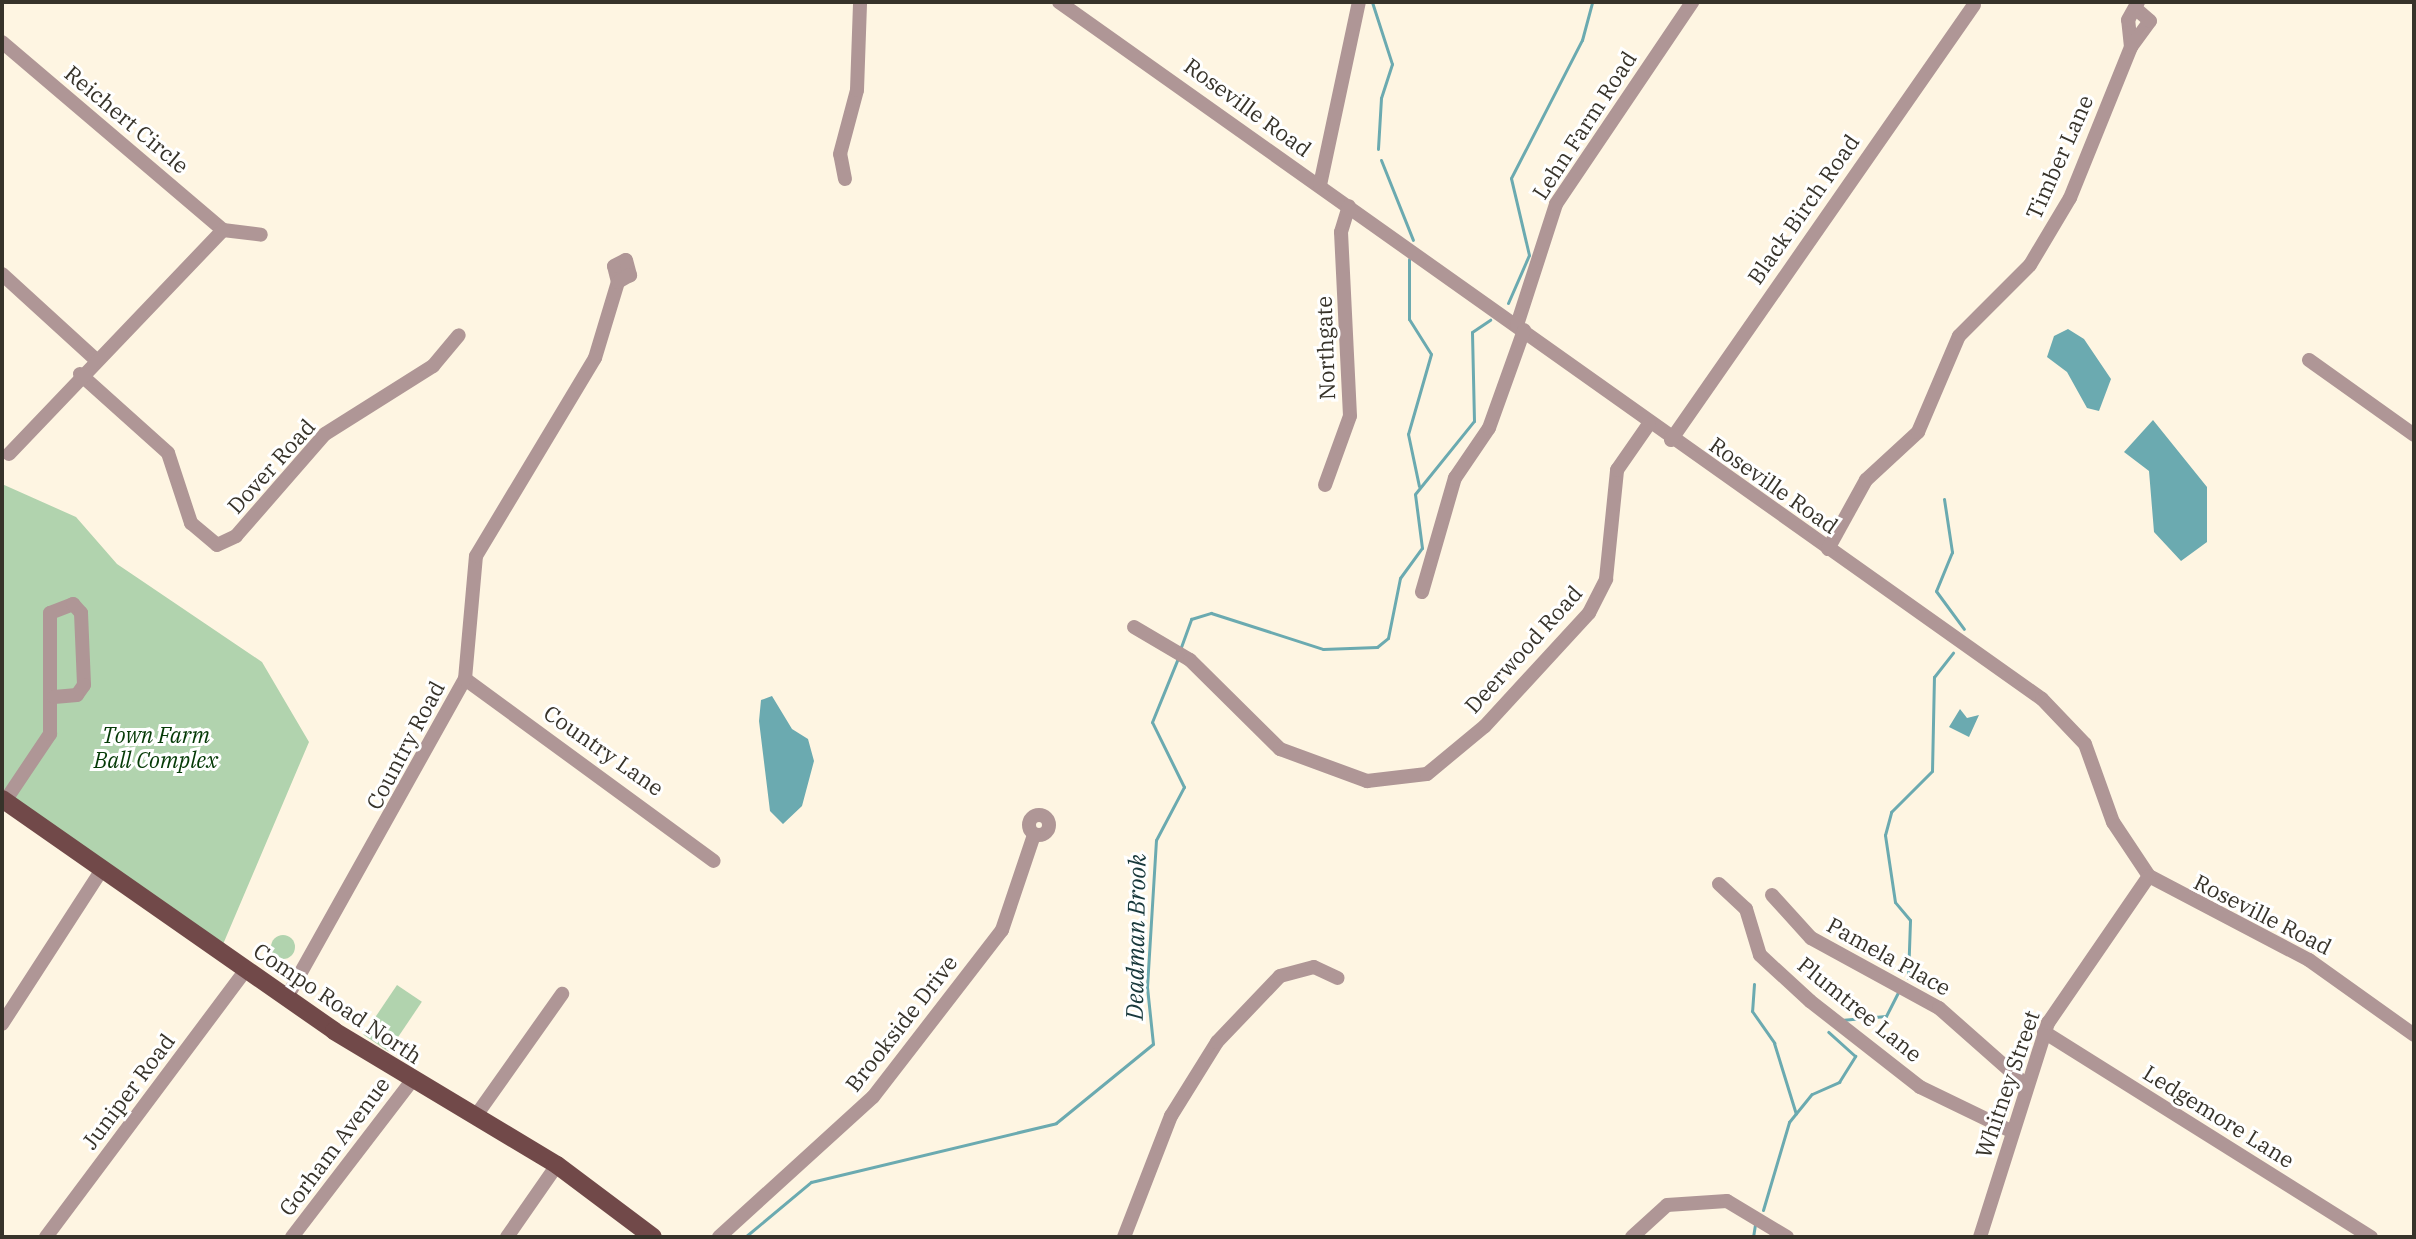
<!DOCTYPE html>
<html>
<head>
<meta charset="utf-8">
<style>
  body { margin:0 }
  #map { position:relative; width:2416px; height:1239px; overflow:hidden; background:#fef5e2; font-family:"IBM Plex Serif",serif }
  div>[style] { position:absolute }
  .green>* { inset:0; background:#b1d3ae; transform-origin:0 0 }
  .round { border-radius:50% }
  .water>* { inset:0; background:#6baab0 }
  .stream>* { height:3px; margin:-1.5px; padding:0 1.5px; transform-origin:1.5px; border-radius:1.5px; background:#6baab0 }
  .minor>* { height:14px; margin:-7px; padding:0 7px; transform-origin:7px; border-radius:7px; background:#af9696 }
  .minor>.ring { margin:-7px; padding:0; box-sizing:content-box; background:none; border:14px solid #af9696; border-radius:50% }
  .major>* { height:18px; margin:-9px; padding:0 9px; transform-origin:9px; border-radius:9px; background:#714949 }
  span { translate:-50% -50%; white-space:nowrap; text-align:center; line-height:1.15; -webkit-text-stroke:6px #fff; paint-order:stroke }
  .street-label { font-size:22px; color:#37332a }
  .park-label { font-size:22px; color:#053a06; font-style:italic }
  .water-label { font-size:24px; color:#18383b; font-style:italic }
  .frame { position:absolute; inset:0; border:4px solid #37332a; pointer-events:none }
</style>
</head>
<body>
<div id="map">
  <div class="green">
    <div style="clip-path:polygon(2px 484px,76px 517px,117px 564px,262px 662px,309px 742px,221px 949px,2px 792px)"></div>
    <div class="round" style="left:271px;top:935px;width:24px;height:24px"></div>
    <div style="left:397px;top:985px;width:30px;height:60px;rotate:34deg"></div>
  </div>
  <div class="water">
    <div style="clip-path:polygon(2068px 329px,2084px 339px,2111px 379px,2099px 411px,2087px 408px,2067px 372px,2047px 357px,2054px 336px)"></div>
    <div style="clip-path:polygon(2153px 420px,2207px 487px,2207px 542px,2181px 561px,2154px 532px,2149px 471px,2124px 452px)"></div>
    <div style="clip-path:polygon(772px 696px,792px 729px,808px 739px,814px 761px,802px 806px,783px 824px,770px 811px,759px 721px,761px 700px)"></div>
    <div style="clip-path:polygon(1960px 709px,1967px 718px,1979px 715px,1969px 737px,1949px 727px)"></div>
  </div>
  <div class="stream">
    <div style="left:1372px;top:2px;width:65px;rotate:72.1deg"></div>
    <div style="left:1392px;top:64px;width:36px;rotate:108deg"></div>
    <div style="left:1381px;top:98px;width:51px;rotate:93.4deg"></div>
    <div style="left:1381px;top:160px;width:86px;rotate:68.2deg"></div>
    <div style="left:1409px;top:259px;width:60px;rotate:90deg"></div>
    <div style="left:1409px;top:319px;width:41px;rotate:57.8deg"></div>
    <div style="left:1431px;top:354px;width:83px;rotate:106deg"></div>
    <div style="left:1408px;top:434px;width:53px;rotate:78.1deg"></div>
    <div style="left:1508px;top:303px;width:52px;rotate:-66.4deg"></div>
    <div style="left:1529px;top:255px;width:79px;rotate:-103.2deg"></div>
    <div style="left:1511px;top:178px;width:155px;rotate:-62.8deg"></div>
    <div style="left:1582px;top:40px;width:39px;rotate:-75deg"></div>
    <div style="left:1944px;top:499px;width:54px;rotate:81.4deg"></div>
    <div style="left:1952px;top:552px;width:42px;rotate:112.3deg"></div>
    <div style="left:1936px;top:591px;width:47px;rotate:53.6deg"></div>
    <div style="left:1181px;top:647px;width:30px;rotate:-70deg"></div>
    <div style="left:1191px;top:619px;width:21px;rotate:-17deg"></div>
    <div style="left:1211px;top:613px;width:118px;rotate:17.8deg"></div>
    <div style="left:1323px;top:649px;width:54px;rotate:-2.1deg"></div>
    <div style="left:1377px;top:647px;width:14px;rotate:-39deg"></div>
    <div style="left:1388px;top:638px;width:61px;rotate:-78.7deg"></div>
    <div style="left:1400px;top:578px;width:37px;rotate:-54deg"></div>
    <div style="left:1422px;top:548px;width:54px;rotate:-97.4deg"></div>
    <div style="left:1415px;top:494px;width:94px;rotate:-51.1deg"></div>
    <div style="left:1474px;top:421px;width:89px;rotate:-91.3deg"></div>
    <div style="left:1472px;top:332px;width:22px;rotate:-34deg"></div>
    <div style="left:1908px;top:978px;width:58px;rotate:-88deg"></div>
    <div style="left:1910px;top:920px;width:23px;rotate:-130deg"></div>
    <div style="left:1895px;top:902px;width:68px;rotate:-98.5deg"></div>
    <div style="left:1885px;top:835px;width:24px;rotate:-75deg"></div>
    <div style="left:1891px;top:812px;width:58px;rotate:-45deg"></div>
    <div style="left:1932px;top:771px;width:94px;rotate:-88.8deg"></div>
    <div style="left:1934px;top:677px;width:31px;rotate:-52deg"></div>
    <div style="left:1754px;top:984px;width:27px;rotate:94deg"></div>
    <div style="left:1752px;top:1011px;width:39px;rotate:55deg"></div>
    <div style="left:1774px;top:1043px;width:74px;rotate:72.8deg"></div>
    <div style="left:1841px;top:1020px;width:45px;rotate:-5.1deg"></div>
    <div style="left:1886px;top:1016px;width:28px;rotate:-63deg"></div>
    <div style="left:1763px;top:1210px;width:92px;rotate:-73.5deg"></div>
    <div style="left:1789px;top:1122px;width:36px;rotate:-51deg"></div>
    <div style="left:1812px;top:1094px;width:30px;rotate:-24deg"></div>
    <div style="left:1839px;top:1082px;width:31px;rotate:-58deg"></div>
    <div style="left:1855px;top:1056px;width:36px;rotate:-138deg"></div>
    <div style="left:745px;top:1237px;width:86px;rotate:-39.8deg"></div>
    <div style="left:811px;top:1182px;width:252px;rotate:-13.5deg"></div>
    <div style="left:1056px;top:1123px;width:125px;rotate:-39.2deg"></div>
    <div style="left:1153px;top:1044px;width:57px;rotate:-96deg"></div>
    <div style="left:1147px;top:987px;width:147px;rotate:-86.5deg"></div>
    <div style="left:1156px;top:840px;width:60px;rotate:-62.2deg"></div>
    <div style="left:1184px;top:787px;width:72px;rotate:-116.2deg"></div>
    <div style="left:1152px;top:722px;width:69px;rotate:-67.9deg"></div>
    <div style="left:1753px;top:1237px;width:13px;rotate:-81deg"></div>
  </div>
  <div class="minor">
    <div style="left:1059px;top:2px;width:1205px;rotate:35.34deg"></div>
    <div style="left:2042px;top:699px;width:62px;rotate:46.3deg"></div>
    <div style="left:2085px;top:744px;width:83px;rotate:70.3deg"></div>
    <div style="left:2113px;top:822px;width:65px;rotate:56.3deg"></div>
    <div style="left:2149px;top:876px;width:181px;rotate:27.7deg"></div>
    <div style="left:2309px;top:960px;width:129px;rotate:35.5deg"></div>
    <div style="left:2px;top:42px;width:290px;rotate:40.4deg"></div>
    <div style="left:223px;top:230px;width:38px;rotate:7deg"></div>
    <div style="left:2131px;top:47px;width:27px;rotate:-96deg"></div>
    <div style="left:2128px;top:20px;width:21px;rotate:-61deg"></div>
    <div style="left:845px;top:179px;width:25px;rotate:-101deg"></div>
    <div style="left:840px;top:154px;width:66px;rotate:-75.1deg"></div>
    <div style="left:857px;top:90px;width:88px;rotate:-88deg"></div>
    <div style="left:1320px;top:185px;width:187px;rotate:-78deg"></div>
    <div style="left:2px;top:274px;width:125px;rotate:42.4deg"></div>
    <div style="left:1517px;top:325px;width:127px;rotate:-72.1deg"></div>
    <div style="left:1556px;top:204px;width:244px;rotate:-56deg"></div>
    <div style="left:2309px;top:360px;width:129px;rotate:35.5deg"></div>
    <div style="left:80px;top:374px;width:118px;rotate:41.9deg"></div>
    <div style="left:168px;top:453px;width:74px;rotate:71.8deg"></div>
    <div style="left:191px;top:523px;width:34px;rotate:40deg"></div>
    <div style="left:217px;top:545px;width:21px;rotate:-25deg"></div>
    <div style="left:236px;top:536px;width:135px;rotate:-48.9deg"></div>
    <div style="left:325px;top:434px;width:128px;rotate:-32.2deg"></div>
    <div style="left:433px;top:366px;width:40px;rotate:-50deg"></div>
    <div style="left:1671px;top:440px;width:530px;rotate:-55.14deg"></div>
    <div style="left:9px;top:454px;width:310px;rotate:-46.3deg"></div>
    <div style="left:1325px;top:485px;width:73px;rotate:-70.1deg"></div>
    <div style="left:1350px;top:416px;width:184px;rotate:-92.8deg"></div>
    <div style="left:1341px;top:232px;width:27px;rotate:-73deg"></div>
    <div style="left:1828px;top:549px;width:79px;rotate:-61.2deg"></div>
    <div style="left:1866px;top:480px;width:71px;rotate:-42.7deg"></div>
    <div style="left:1918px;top:432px;width:104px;rotate:-66.9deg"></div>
    <div style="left:1959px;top:336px;width:100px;rotate:-45deg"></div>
    <div style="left:2030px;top:265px;width:78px;rotate:-59.2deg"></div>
    <div style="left:2070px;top:198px;width:163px;rotate:-68deg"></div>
    <div style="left:2131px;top:47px;width:32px;rotate:-54deg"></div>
    <div style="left:2150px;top:21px;width:18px;rotate:-139deg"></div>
    <div style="left:1422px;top:592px;width:119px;rotate:-73.9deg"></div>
    <div style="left:1455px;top:478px;width:60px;rotate:-55.8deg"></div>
    <div style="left:1489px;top:428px;width:104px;rotate:-70.3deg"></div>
    <div style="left:1134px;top:627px;width:65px;rotate:30.5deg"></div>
    <div style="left:1190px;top:660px;width:127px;rotate:44.7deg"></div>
    <div style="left:1280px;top:749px;width:93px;rotate:20.2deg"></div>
    <div style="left:1367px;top:781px;width:60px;rotate:-6.7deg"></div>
    <div style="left:1427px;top:774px;width:75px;rotate:-39.6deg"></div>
    <div style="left:1485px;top:726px;width:154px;rotate:-47.4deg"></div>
    <div style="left:1589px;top:613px;width:38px;rotate:-63deg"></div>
    <div style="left:1606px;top:579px;width:110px;rotate:-84.2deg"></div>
    <div style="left:1617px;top:470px;width:56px;rotate:-55.2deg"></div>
    <div style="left:465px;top:679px;width:308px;rotate:36.2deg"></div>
    <div style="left:5px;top:801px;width:81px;rotate:-56.1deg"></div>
    <div style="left:50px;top:734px;width:121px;rotate:-90deg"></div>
    <div style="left:50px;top:613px;width:25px;rotate:-21deg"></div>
    <div style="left:73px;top:604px;width:12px;rotate:48deg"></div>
    <div style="left:81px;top:613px;width:72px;rotate:87.6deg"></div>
    <div style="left:84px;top:685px;width:12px;rotate:125deg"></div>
    <div style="left:77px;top:695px;width:23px;rotate:175deg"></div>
    <div class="ring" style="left:1029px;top:815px;width:6px;height:6px"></div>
    <div style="left:1719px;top:884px;width:37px;rotate:43deg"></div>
    <div style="left:1746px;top:909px;width:48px;rotate:73.1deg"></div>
    <div style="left:1760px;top:955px;width:68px;rotate:42.6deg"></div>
    <div style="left:1810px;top:1001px;width:140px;rotate:38deg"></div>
    <div style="left:1920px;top:1087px;width:101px;rotate:25.8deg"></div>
    <div style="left:1772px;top:895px;width:58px;rotate:47.8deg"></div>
    <div style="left:1811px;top:938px;width:146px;rotate:28.7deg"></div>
    <div style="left:1939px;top:1008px;width:116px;rotate:41.5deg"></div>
    <div style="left:286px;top:999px;width:367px;rotate:-60.8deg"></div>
    <div style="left:465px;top:679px;width:123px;rotate:-84.9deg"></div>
    <div style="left:476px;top:556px;width:231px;rotate:-59deg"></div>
    <div style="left:595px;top:358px;width:79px;rotate:-73.2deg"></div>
    <div style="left:618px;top:282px;width:16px;rotate:-104deg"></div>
    <div style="left:614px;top:266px;width:13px;rotate:-27deg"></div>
    <div style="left:626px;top:260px;width:16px;rotate:75deg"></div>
    <div style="left:630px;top:275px;width:14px;rotate:150deg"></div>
    <div style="left:2px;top:1024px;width:182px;rotate:-57.1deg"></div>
    <div style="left:2044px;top:1032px;width:386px;rotate:32.1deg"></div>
    <div style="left:475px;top:1117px;width:151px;rotate:-54.7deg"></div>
    <div style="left:46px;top:1237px;width:332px;rotate:-53.2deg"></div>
    <div style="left:292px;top:1237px;width:195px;rotate:-52.5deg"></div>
    <div style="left:507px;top:1237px;width:88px;rotate:-55.2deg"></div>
    <div style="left:719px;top:1237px;width:208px;rotate:-42.3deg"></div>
    <div style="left:873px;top:1097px;width:211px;rotate:-52.3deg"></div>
    <div style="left:1002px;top:930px;width:100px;rotate:-71.4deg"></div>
    <div style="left:1124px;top:1237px;width:130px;rotate:-68.8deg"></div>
    <div style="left:1171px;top:1116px;width:87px;rotate:-58.1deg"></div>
    <div style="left:1217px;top:1042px;width:91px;rotate:-46.3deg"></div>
    <div style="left:1280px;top:976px;width:35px;rotate:-15deg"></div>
    <div style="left:1314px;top:967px;width:26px;rotate:25deg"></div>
    <div style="left:1632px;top:1237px;width:47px;rotate:-42.4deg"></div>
    <div style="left:1667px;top:1205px;width:60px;rotate:-3.8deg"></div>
    <div style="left:1727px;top:1201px;width:70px;rotate:31deg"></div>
    <div style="left:1980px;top:1237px;width:225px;rotate:-72.4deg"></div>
    <div style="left:2048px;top:1023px;width:178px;rotate:-55.5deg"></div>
  </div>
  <div class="major">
    <div style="left:2px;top:799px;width:405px;rotate:34.9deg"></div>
    <div style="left:334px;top:1031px;width:260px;rotate:31deg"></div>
    <div style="left:557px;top:1165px;width:120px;rotate:36.9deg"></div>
  </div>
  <div class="street-label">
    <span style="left:1248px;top:107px;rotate:36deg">Roseville Road</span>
    <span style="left:127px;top:119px;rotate:40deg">Reichert Circle</span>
    <span style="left:1584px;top:125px;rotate:-57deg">Lehn Farm Road</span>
    <span style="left:2059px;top:157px;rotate:-66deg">Timber Lane</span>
    <span style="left:1803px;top:209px;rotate:-55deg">Black Birch Road</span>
    <span style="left:1325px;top:348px;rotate:-92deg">Northgate</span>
    <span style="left:271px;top:466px;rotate:-48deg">Dover Road</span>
    <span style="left:1774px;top:485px;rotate:35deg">Roseville Road</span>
    <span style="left:1523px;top:649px;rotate:-48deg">Deerwood Road</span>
    <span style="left:405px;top:745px;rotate:-62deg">Country Road</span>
    <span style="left:604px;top:750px;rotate:35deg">Country Lane</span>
    <span style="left:2263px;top:914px;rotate:27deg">Roseville Road</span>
    <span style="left:1889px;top:956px;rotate:29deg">Pamela Place</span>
    <span style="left:338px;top:1003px;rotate:34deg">Compo Road North</span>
    <span style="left:1860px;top:1009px;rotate:39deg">Plumtree Lane</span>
    <span style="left:901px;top:1023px;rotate:-52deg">Brookside Drive</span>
    <span style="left:2007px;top:1084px;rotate:-71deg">Whitney Street</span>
    <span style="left:128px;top:1091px;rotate:-53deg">Juniper Road</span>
    <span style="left:2219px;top:1116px;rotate:32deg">Ledgemore Lane</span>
    <span style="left:334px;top:1146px;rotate:-53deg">Gorham Avenue</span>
  </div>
  <div class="park-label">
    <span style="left:156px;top:747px">Town Farm<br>Ball Complex</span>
  </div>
  <div class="water-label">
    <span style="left:1136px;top:937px;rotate:-89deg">Deadman Brook</span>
  </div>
  <div class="frame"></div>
</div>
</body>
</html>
